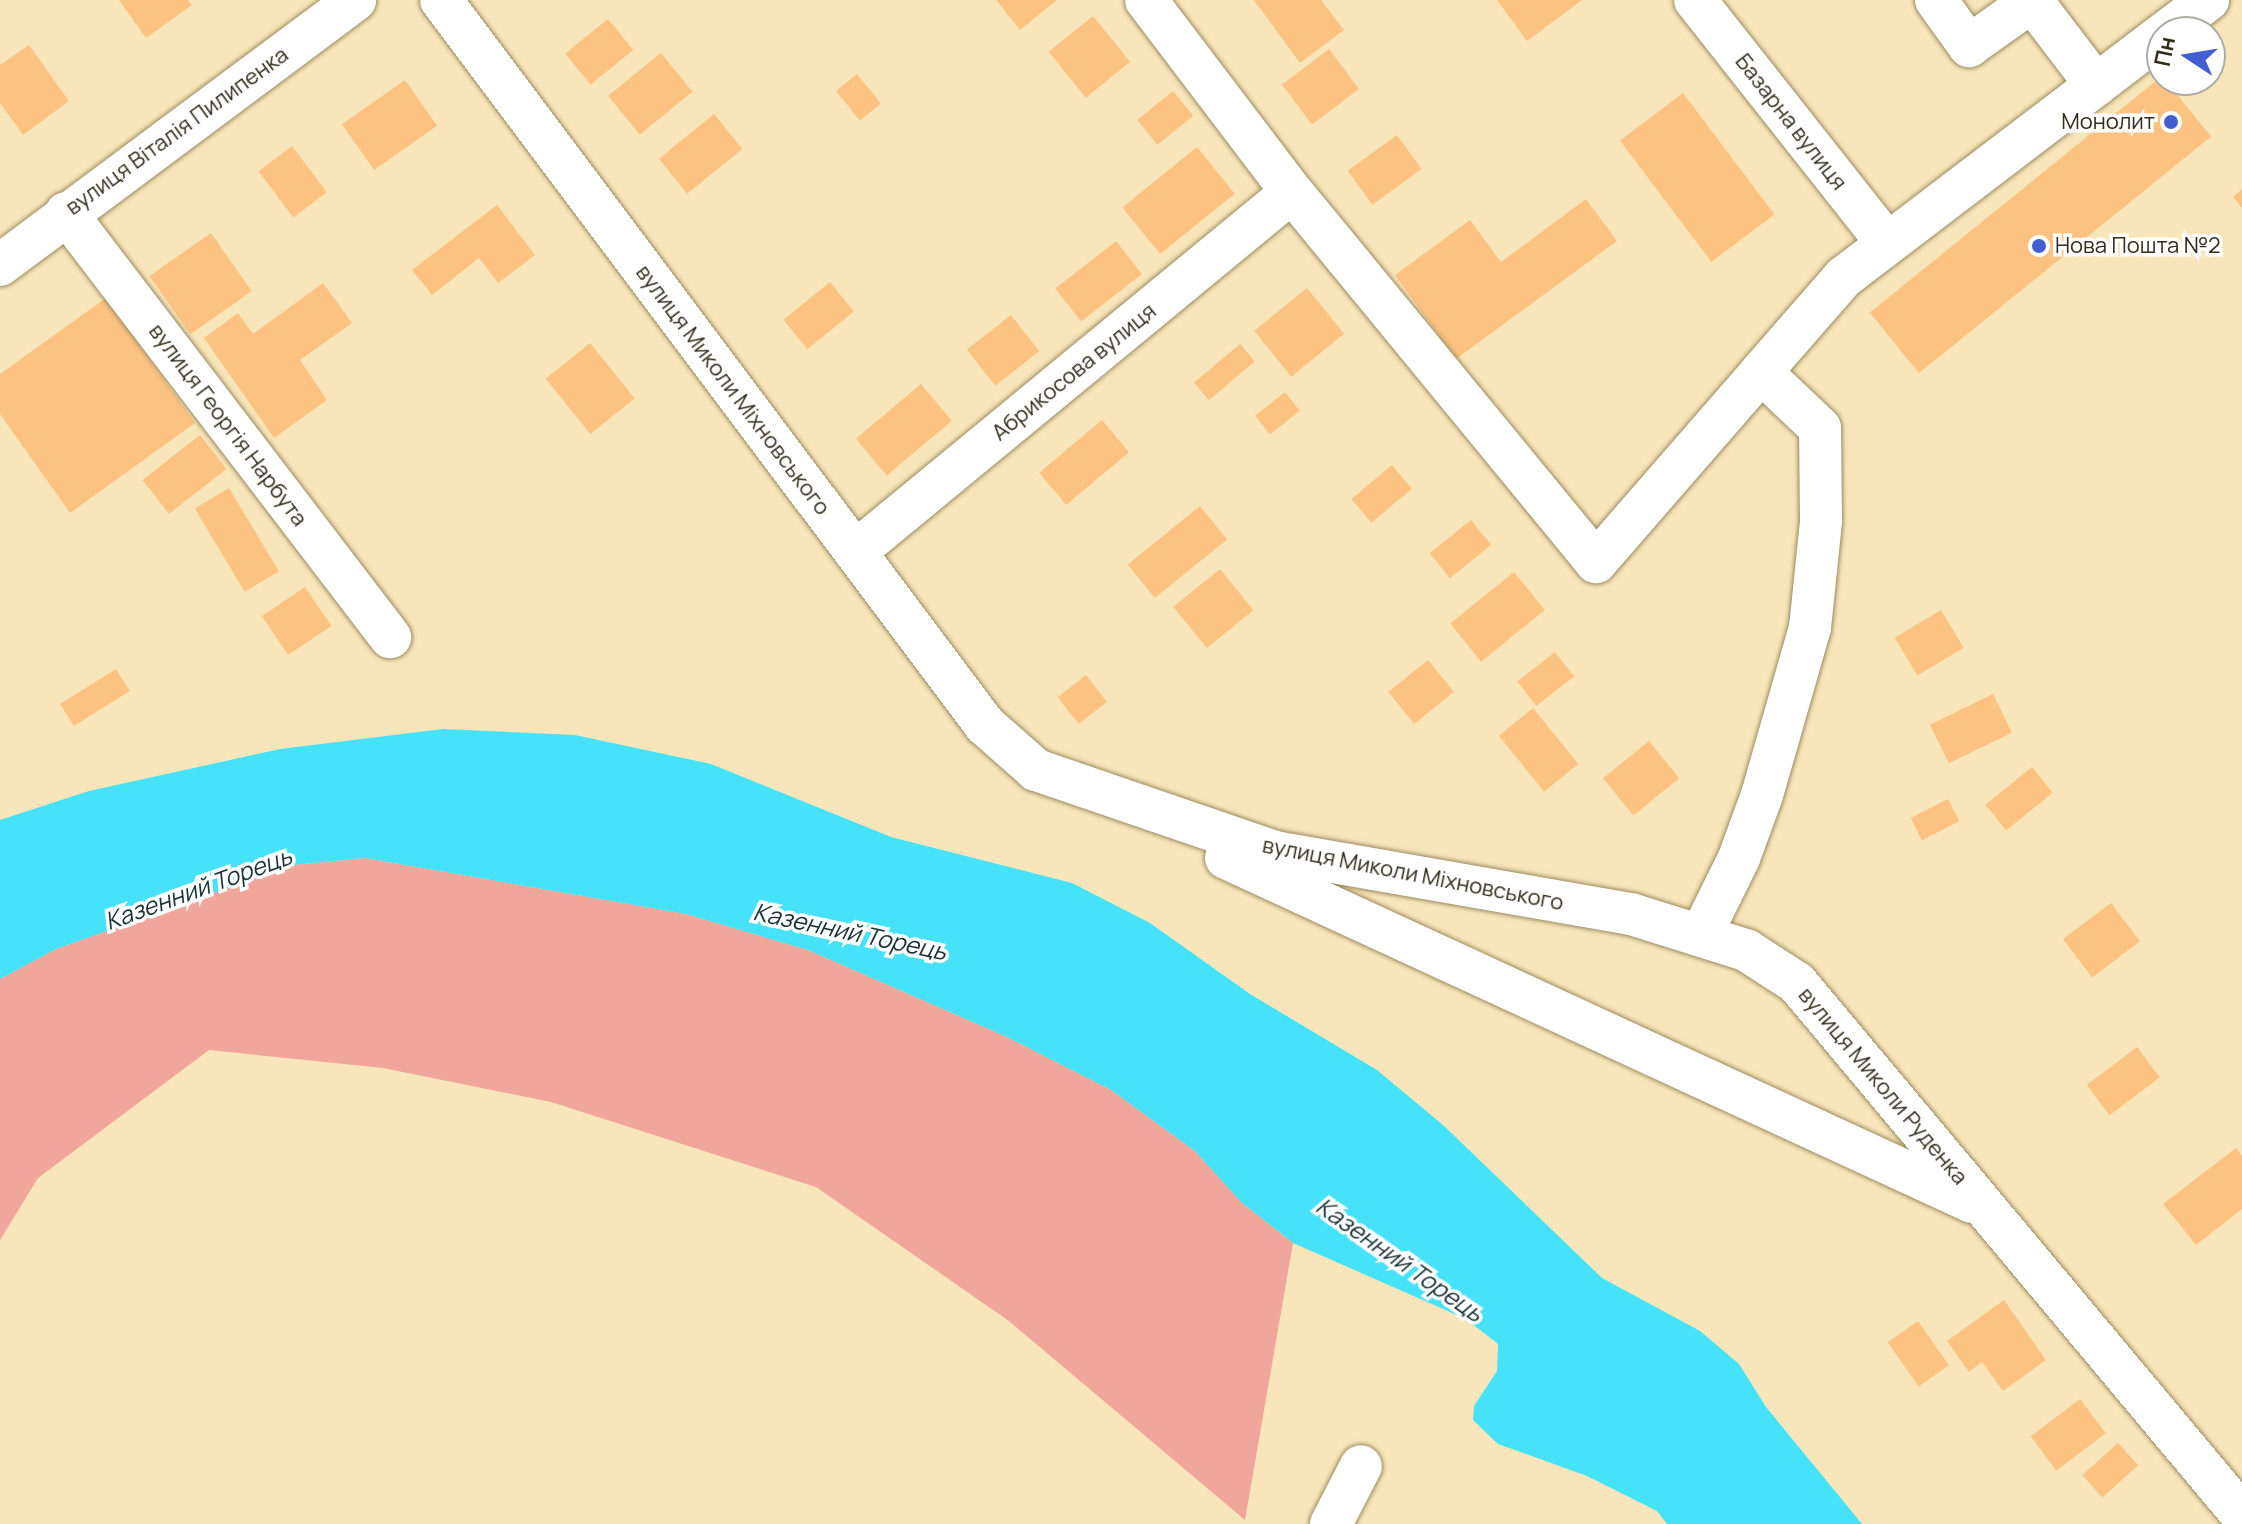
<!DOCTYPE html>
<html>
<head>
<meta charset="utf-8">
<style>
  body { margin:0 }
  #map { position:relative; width:2242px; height:1524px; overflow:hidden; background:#f8e6ba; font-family:Manrope,sans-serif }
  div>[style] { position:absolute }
  .green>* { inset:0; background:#f0a69b }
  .water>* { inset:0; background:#45e2f9 }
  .building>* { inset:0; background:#fbc282; transform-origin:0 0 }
  .roads { filter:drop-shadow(0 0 2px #9b8b61) drop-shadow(0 0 2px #9b8b61) }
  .minor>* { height:42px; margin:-21px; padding:0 21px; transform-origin:21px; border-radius:21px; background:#fff }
  .dots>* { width:22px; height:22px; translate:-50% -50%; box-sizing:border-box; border:4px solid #fff; border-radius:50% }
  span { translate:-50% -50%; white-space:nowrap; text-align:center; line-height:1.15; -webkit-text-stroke:7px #fff; paint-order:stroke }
  .street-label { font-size:22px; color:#342d1c }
  .poi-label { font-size:22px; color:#342d1c }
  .right { translate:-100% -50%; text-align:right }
  .left { translate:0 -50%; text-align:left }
  .water-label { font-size:24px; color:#1a3337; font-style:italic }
  .north { position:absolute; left:2146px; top:16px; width:80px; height:80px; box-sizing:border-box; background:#fff; border:2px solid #aeaba4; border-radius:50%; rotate:282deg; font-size:22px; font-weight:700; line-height:32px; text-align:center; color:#342d1c }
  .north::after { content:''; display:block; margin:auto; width:28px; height:36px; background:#425fd2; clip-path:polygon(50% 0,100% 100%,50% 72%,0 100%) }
</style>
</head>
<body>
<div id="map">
  <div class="green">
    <div style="clip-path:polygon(365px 858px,686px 914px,808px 950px,1007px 1037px,1111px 1090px,1195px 1151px,1241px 1202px,1293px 1243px,1245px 1520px,1009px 1321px,816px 1187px,551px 1102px,383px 1068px,209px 1050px,38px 1178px,0 1240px,0 979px,56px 949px,293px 865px)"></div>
  </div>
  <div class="water">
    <div style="clip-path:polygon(443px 729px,575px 735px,711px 764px,891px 837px,1072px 883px,1150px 923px,1250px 994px,1377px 1070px,1443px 1125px,1602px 1278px,1700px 1331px,1739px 1364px,1766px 1407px,1862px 1524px,1667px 1524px,1657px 1511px,1587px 1476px,1498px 1444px,1473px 1420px,1474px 1406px,1497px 1371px,1498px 1344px,1466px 1319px,1293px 1243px,1241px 1202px,1195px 1151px,1111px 1090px,1007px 1037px,808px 950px,686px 914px,365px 858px,293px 865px,56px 949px,0 979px,0 820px,89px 791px,280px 749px)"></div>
  </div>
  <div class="building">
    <div style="clip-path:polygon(119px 0,188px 0,192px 5px,146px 38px)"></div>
    <div style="clip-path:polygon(996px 0,1057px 0,1020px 30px)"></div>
    <div style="clip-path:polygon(1254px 0,1321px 0,1344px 30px,1300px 63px)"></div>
    <div style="clip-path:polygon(1497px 0,1582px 0,1527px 41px)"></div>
    <div style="left:1093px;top:16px;width:59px;height:57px;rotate:51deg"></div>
    <div style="left:608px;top:19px;width:40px;height:55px;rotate:51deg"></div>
    <div style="clip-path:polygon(29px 45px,69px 101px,23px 135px,0 103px,0 65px)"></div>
    <div style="left:1329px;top:49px;width:50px;height:59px;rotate:53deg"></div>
    <div style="left:661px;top:53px;width:50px;height:68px;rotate:51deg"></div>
    <div style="left:857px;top:74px;width:38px;height:27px;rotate:51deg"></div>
    <div style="left:2162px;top:76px;width:78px;height:376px;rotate:51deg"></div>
    <div style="left:405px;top:80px;width:56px;height:77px;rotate:55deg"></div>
    <div style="left:1173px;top:91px;width:32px;height:46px;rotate:51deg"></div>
    <div style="left:1683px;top:93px;width:152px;height:79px;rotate:53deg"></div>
    <div style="left:714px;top:114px;width:45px;height:71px;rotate:51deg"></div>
    <div style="left:1397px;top:135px;width:42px;height:61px;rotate:54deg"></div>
    <div style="left:292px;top:146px;width:58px;height:42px;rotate:53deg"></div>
    <div style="left:1197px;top:147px;width:60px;height:96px;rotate:51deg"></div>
    <div style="clip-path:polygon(2242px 189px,2242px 208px,2233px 197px)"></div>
    <div style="clip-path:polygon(1586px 199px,1617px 241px,1456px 359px,1395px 275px,1470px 220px,1501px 262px)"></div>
    <div style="clip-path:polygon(497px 205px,535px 255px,498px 283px,479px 258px,432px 295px,412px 270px)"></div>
    <div style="left:211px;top:233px;width:71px;height:75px;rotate:55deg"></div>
    <div style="left:1116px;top:241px;width:42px;height:77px;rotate:52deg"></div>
    <div style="left:830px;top:282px;width:38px;height:60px;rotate:51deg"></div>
    <div style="clip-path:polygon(323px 283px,352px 323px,300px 360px,327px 400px,274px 438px,204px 338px,238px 313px,253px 334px)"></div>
    <div style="left:1307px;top:288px;width:59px;height:68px;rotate:51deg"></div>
    <div style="clip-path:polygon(106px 298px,195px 423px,70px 513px,0 414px,0 374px)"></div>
    <div style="left:1011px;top:315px;width:46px;height:56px;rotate:52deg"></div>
    <div style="left:590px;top:343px;width:71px;height:57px;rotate:51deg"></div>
    <div style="left:1240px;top:344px;width:23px;height:60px;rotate:50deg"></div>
    <div style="left:921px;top:384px;width:48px;height:85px;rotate:50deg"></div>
    <div style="left:1285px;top:392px;width:24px;height:38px;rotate:52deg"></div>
    <div style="left:1102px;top:420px;width:42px;height:82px;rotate:50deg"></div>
    <div style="left:200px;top:435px;width:43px;height:73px;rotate:52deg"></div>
    <div style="left:1392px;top:465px;width:31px;height:53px;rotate:50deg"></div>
    <div style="left:229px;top:488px;width:97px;height:40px;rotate:59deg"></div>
    <div style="left:1200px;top:506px;width:43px;height:93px;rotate:51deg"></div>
    <div style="left:1471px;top:520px;width:32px;height:53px;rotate:51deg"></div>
    <div style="left:1220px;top:569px;width:53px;height:60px;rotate:51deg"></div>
    <div style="left:1514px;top:572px;width:49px;height:82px;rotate:51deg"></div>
    <div style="left:305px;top:587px;width:47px;height:52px;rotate:56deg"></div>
    <div style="left:1941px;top:610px;width:44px;height:54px;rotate:59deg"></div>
    <div style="left:1555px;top:652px;width:31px;height:48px;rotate:52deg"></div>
    <div style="left:1428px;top:660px;width:41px;height:51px;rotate:51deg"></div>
    <div style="left:116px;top:669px;width:26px;height:66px;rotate:58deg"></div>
    <div style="left:1086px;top:675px;width:34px;height:36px;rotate:52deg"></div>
    <div style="left:1993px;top:694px;width:43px;height:70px;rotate:64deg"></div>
    <div style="left:1533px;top:708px;width:72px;height:44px;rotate:51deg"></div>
    <div style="left:1649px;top:741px;width:48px;height:59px;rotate:51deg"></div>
    <div style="left:2032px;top:767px;width:33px;height:60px;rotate:51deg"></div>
    <div style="left:1948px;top:799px;width:25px;height:42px;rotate:63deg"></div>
    <div style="left:2111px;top:903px;width:48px;height:60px;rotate:53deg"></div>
    <div style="left:2137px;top:1047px;width:38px;height:63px;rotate:53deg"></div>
    <div style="clip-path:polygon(2236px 1148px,2242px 1156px,2242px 1209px,2196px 1245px,2163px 1204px)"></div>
    <div style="clip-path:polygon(2004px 1300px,2046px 1360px,2003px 1391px,1982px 1362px,1969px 1372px,1947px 1341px)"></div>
    <div style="left:1918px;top:1321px;width:54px;height:37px;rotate:55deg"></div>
    <div style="left:2080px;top:1399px;width:43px;height:62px;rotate:53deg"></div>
    <div style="left:2118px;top:1443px;width:30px;height:48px;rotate:48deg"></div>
  </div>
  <div class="roads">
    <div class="minor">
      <div style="left:441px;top:0;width:906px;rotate:53.12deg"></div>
      <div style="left:985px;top:725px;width:68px;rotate:41.4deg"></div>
      <div style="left:1036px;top:770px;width:253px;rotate:18.9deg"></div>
      <div style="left:1275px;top:852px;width:361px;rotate:9.9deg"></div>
      <div style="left:1631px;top:914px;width:121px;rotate:17.4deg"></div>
      <div style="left:1746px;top:950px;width:61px;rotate:32.9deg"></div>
      <div style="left:1797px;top:983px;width:694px;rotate:50.09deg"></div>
      <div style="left:1146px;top:0;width:241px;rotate:52.8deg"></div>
      <div style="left:1292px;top:192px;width:479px;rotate:50.6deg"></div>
      <div style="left:1596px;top:562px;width:252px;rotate:-49deg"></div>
      <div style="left:1695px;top:0;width:310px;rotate:51.7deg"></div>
      <div style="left:1936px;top:0;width:57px;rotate:54.3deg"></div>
      <div style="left:1969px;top:46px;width:77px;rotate:-35.5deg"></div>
      <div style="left:2032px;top:1px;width:106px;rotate:52.7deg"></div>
      <div style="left:2166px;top:32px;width:53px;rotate:-37.3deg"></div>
      <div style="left:66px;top:213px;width:534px;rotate:52.61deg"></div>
      <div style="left:0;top:265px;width:443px;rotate:-36.7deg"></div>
      <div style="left:855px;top:552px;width:566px;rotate:-39.48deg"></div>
      <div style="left:1226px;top:858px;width:821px;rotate:24.76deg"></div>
      <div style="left:1702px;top:933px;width:84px;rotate:-63.7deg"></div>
      <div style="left:1739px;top:858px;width:67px;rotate:-69.9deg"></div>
      <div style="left:1762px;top:795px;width:174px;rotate:-74deg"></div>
      <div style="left:1810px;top:628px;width:108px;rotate:-84.1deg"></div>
      <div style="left:1821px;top:521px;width:93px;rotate:-90.6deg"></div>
      <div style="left:1820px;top:428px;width:81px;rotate:-136.5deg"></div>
      <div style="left:1761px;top:372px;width:126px;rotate:-48.9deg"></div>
      <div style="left:1844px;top:277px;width:400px;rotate:-37.3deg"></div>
      <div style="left:1331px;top:1524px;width:65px;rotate:-62.7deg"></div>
    </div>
  </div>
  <div class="dots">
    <div style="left:2171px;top:122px;background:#425fd2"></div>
    <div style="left:2039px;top:246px;background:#425fd2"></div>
  </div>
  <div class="street-label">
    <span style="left:1791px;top:122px;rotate:52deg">Базарна вулиця</span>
    <span style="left:177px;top:131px;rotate:-36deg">вулиця Віталія Пилипенка</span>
    <span style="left:1074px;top:372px;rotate:-39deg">Абрикосова вулиця</span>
    <span style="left:733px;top:390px;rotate:53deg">вулиця Миколи Міхновського</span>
    <span style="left:228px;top:425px;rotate:53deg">вулиця Георгія Нарбута</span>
    <span style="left:1413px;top:874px;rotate:11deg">вулиця Миколи Міхновського</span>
    <span style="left:1883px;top:1086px;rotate:50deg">вулиця Миколи Руденка</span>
  </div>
  <div class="poi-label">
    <span class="right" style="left:2155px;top:122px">Монолит</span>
    <span class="left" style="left:2055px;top:246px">Нова Пошта №2</span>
  </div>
  <div class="water-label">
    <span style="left:198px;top:888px;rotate:-20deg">Казенний Торець</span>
    <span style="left:850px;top:931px;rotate:12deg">Казенний Торець</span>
    <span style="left:1400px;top:1259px;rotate:35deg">Казенний Торець</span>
  </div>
  <div class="north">Пн</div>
</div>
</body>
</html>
